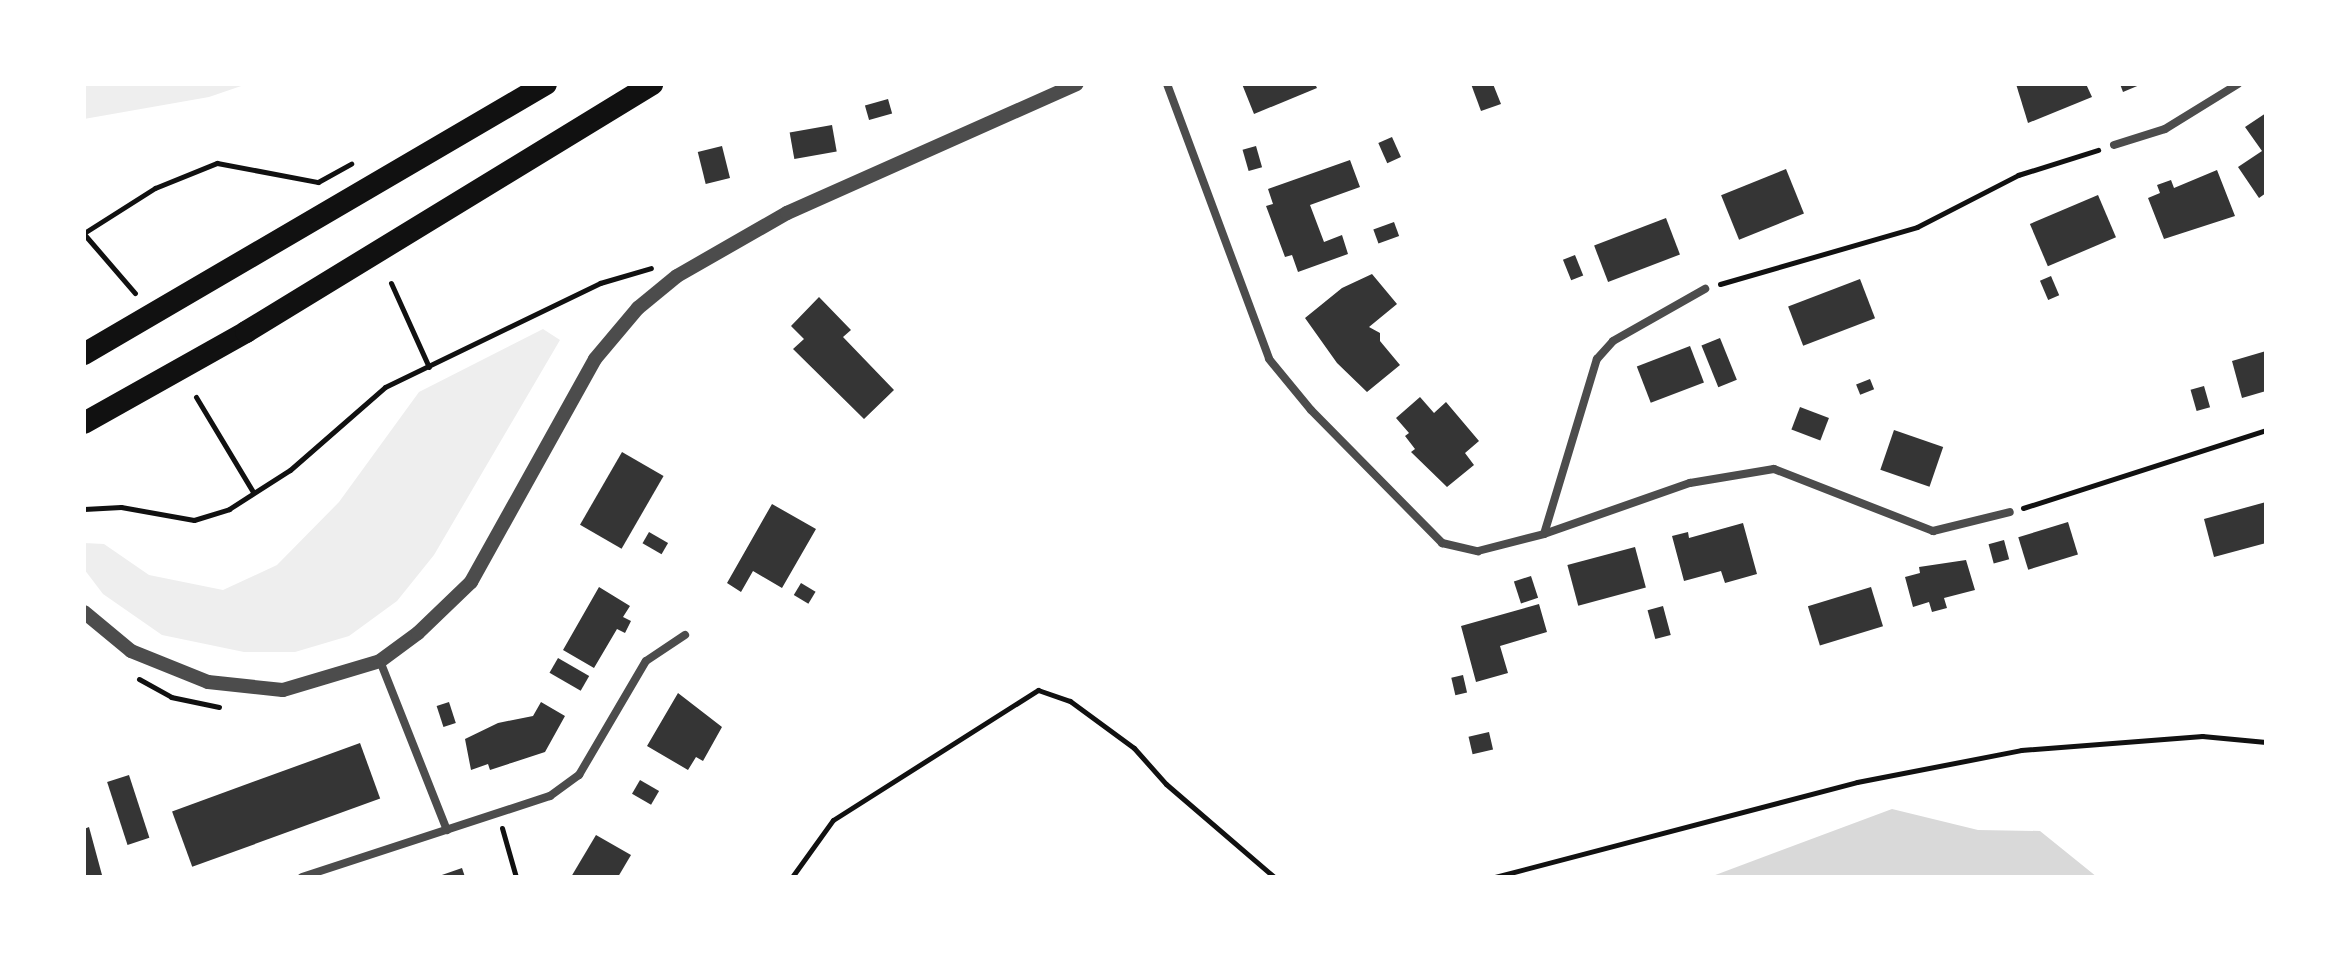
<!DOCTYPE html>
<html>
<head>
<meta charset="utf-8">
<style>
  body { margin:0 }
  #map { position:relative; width:2350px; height:961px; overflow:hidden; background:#fff; font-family:Arial,sans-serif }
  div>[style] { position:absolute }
  .green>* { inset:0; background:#eee }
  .water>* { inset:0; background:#d9d9d9 }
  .building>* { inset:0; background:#353535; transform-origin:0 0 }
  .path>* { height:5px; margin:-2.5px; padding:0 2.5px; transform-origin:2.5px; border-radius:2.5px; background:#111 }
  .minor>* { height:8px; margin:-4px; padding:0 4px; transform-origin:4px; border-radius:4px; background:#4c4c4c }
  .tertiary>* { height:14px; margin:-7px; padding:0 7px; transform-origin:7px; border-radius:7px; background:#4c4c4c }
  .trunk>* { height:22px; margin:-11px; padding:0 11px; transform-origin:11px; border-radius:11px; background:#111 }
  span { translate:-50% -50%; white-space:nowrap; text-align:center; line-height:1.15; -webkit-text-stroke:6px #fff; paint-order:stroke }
  .frame { position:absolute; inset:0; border:86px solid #fff; pointer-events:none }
</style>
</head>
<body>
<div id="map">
  <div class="green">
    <div style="clip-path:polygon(84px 84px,247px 84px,209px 97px,84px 119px)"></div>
    <div style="clip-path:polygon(543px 329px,560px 340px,434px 555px,397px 601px,349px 636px,295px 652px,244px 652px,162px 635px,103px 594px,84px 569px,84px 543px,104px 544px,149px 575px,223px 590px,277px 565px,339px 502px,419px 392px)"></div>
  </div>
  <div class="water">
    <div style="clip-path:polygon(1892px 809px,1978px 830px,2040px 831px,2097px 877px,1710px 877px)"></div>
  </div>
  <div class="building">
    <div style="clip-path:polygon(1242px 84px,1315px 84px,1317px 88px,1254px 114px)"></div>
    <div style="clip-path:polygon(1471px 84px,1493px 84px,1501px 104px,1481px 111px)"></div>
    <div style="clip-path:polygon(2016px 84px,2086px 84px,2092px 97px,2028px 123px)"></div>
    <div style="clip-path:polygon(2120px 84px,2142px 84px,2123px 92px)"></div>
    <div style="left:888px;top:99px;width:15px;height:24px;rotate:74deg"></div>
    <div style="clip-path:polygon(2266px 113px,2266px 193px,2259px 198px,2238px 167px,2262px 151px,2245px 127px)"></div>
    <div style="left:832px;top:125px;width:27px;height:43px;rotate:80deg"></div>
    <div style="left:1392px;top:137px;width:22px;height:15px;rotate:66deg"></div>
    <div style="left:722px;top:146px;width:33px;height:25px;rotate:76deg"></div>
    <div style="left:1256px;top:146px;width:22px;height:14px;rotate:74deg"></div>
    <div style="clip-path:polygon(1350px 160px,1360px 187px,1310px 205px,1324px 242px,1342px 235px,1348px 254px,1298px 272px,1292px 255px,1285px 257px,1266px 206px,1273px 204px,1268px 189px)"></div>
    <div style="left:1786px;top:169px;width:48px;height:70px;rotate:68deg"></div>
    <div style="clip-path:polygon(2217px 170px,2235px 216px,2164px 239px,2148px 198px,2160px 193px,2157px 185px,2171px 180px,2174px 188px)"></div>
    <div style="left:2098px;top:195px;width:46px;height:74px;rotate:67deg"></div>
    <div style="left:1666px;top:218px;width:39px;height:77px;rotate:69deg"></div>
    <div style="left:1394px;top:222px;width:15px;height:22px;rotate:70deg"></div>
    <div style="left:1575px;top:255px;width:22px;height:13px;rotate:68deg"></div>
    <div style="clip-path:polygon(1372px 274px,1397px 304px,1369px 327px,1380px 333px,1380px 341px,1400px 365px,1367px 392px,1337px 363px,1305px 318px,1342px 288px)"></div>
    <div style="left:2051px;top:276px;width:21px;height:12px;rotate:67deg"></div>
    <div style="left:1860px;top:279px;width:42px;height:77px;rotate:69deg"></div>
    <div style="clip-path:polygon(819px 297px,851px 330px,843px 337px,894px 390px,864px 419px,793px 349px,804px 339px,791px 326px)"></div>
    <div style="left:1720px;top:338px;width:45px;height:20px;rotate:68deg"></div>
    <div style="left:1690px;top:346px;width:39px;height:57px;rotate:69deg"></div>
    <div style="clip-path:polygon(2266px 351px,2266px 391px,2242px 398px,2232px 361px)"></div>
    <div style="left:1870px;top:379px;width:11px;height:15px;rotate:68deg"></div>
    <div style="left:2204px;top:386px;width:22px;height:14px;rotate:74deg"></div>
    <div style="clip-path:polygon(1420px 397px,1434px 413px,1446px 402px,1479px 441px,1465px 453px,1474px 465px,1447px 487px,1411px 452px,1415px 449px,1405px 436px,1409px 433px,1396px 418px)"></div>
    <div style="left:1800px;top:407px;width:31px;height:24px;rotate:21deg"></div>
    <div style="left:1894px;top:430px;width:52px;height:42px;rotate:19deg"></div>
    <div style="left:622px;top:452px;width:48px;height:84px;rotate:30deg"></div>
    <div style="clip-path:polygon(2266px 502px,2266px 543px,2214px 557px,2204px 519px)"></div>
    <div style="clip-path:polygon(772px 504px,816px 529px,782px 588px,753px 571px,741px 592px,727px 583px)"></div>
    <div style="left:2068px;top:522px;width:34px;height:52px;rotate:73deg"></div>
    <div style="clip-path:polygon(1743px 523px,1757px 574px,1725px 583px,1721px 571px,1684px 581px,1672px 536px,1688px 532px,1689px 538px)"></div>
    <div style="left:649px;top:532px;width:22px;height:13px;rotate:30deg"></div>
    <div style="left:2004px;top:540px;width:20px;height:16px;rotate:75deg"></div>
    <div style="left:1635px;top:547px;width:42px;height:70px;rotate:75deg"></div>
    <div style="clip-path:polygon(1966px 560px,1975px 590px,1944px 598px,1947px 608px,1932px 612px,1929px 602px,1913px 607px,1905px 577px,1920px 573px,1919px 567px)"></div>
    <div style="left:1531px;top:576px;width:23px;height:18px;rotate:72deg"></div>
    <div style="left:801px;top:583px;width:17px;height:14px;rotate:31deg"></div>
    <div style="clip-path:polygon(599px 587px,630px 606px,623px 617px,631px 621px,625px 633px,617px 629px,594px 668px,563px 650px)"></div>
    <div style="left:1871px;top:587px;width:41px;height:66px;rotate:73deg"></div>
    <div style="clip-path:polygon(1539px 604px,1547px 632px,1500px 646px,1508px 673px,1476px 682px,1461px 626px)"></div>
    <div style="left:1663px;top:606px;width:30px;height:16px;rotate:75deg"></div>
    <div style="left:558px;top:658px;width:36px;height:17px;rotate:30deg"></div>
    <div style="left:1463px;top:675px;width:18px;height:12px;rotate:77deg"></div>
    <div style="clip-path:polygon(678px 693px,722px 727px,703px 761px,696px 757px,688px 770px,647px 746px)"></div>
    <div style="left:449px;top:702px;width:22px;height:13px;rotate:72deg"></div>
    <div style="clip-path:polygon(541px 702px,565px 716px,545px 752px,490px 770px,488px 764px,471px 770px,465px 739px,498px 723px,533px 716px)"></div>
    <div style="left:1489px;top:732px;width:18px;height:21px;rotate:77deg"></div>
    <div style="left:360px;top:743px;width:59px;height:200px;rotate:70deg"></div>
    <div style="left:129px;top:775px;width:66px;height:23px;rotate:72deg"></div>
    <div style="left:640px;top:780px;width:22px;height:16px;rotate:30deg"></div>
    <div style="clip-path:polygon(89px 827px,102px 875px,84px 877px,84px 829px)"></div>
    <div style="clip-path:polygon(596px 835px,631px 855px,618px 877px,571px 877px)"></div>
    <div style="clip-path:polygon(462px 868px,465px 877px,439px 877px,439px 876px)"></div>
  </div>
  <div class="path">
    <div style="left:84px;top:233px;width:84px;rotate:-32.4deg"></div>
    <div style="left:155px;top:188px;width:67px;rotate:-22deg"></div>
    <div style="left:217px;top:163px;width:103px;rotate:10.7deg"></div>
    <div style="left:318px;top:182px;width:38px;rotate:-29deg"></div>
    <div style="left:84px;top:234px;width:78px;rotate:49.2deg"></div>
    <div style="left:391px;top:283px;width:92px;rotate:65.7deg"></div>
    <div style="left:1720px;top:284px;width:205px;rotate:-16.1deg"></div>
    <div style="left:1917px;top:227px;width:114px;rotate:-27.2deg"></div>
    <div style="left:2018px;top:175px;width:84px;rotate:-17.4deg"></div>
    <div style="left:196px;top:397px;width:111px;rotate:59deg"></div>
    <div style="left:2023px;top:508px;width:255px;rotate:-17.8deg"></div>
    <div style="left:84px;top:509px;width:37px;rotate:-3deg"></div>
    <div style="left:121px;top:507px;width:74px;rotate:10.1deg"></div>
    <div style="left:194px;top:520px;width:37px;rotate:-17deg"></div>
    <div style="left:229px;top:509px;width:72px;rotate:-32.6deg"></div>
    <div style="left:290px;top:470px;width:126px;rotate:-41.1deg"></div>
    <div style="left:385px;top:387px;width:239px;rotate:-25.8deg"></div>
    <div style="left:600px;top:283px;width:53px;rotate:-16.4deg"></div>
    <div style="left:139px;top:679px;width:37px;rotate:29deg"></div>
    <div style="left:171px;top:697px;width:49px;rotate:11.8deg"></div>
    <div style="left:502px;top:828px;width:51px;rotate:74.1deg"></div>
    <div style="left:792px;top:877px;width:70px;rotate:-54.3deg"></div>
    <div style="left:833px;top:820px;width:243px;rotate:-32.4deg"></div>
    <div style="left:1038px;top:690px;width:34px;rotate:19deg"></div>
    <div style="left:1070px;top:701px;width:79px;rotate:36.3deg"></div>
    <div style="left:1134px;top:748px;width:48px;rotate:48.4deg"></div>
    <div style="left:1166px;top:784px;width:143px;rotate:40.7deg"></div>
    <div style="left:1495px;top:877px;width:374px;rotate:-14.7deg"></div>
    <div style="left:1857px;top:782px;width:167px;rotate:-11deg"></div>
    <div style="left:2021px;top:750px;width:182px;rotate:-4.4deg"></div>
    <div style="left:2202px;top:736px;width:64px;rotate:5.4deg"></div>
  </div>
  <div class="minor">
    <div style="left:1167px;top:84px;width:293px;rotate:69.6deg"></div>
    <div style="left:1269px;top:359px;width:66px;rotate:50.5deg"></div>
    <div style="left:1311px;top:410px;width:187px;rotate:45.4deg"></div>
    <div style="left:1442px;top:543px;width:37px;rotate:13deg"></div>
    <div style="left:1478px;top:551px;width:68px;rotate:-14.4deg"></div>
    <div style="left:1544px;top:534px;width:155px;rotate:-19.3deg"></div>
    <div style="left:1690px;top:483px;width:85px;rotate:-9.5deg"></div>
    <div style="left:1774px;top:469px;width:171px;rotate:21.3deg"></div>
    <div style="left:1933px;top:531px;width:79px;rotate:-13.9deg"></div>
    <div style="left:2114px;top:145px;width:53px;rotate:-17.4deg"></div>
    <div style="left:2165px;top:129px;width:86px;rotate:-31.7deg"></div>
    <div style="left:1544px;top:534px;width:183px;rotate:-73.2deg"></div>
    <div style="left:1597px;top:359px;width:24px;rotate:-48deg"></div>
    <div style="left:1613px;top:341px;width:106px;rotate:-29.5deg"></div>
    <div style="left:380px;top:661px;width:182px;rotate:68.4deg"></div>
    <div style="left:302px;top:877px;width:261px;rotate:-18.1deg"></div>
    <div style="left:550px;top:796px;width:36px;rotate:-36deg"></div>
    <div style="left:579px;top:775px;width:132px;rotate:-59.6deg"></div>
    <div style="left:646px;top:661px;width:47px;rotate:-33.7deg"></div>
  </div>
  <div class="tertiary">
    <div style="left:84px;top:612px;width:61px;rotate:39.7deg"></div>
    <div style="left:131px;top:651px;width:83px;rotate:21.9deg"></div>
    <div style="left:208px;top:682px;width:75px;rotate:6.1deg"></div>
    <div style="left:283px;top:690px;width:101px;rotate:-16.6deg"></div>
    <div style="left:380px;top:661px;width:47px;rotate:-36.4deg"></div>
    <div style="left:418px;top:633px;width:74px;rotate:-43.9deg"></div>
    <div style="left:471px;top:582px;width:255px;rotate:-60.9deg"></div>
    <div style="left:595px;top:359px;width:67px;rotate:-49.9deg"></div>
    <div style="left:638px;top:308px;width:50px;rotate:-39.4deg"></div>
    <div style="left:677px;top:276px;width:127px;rotate:-29.8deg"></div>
    <div style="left:787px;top:213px;width:317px;rotate:-24deg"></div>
  </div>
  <div class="trunk">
    <div style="left:84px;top:354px;width:535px;rotate:-30.3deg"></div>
    <div style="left:84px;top:423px;width:186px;rotate:-29.3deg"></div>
    <div style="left:246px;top:332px;width:476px;rotate:-31.4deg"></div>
  </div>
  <div class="frame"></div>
</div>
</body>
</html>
